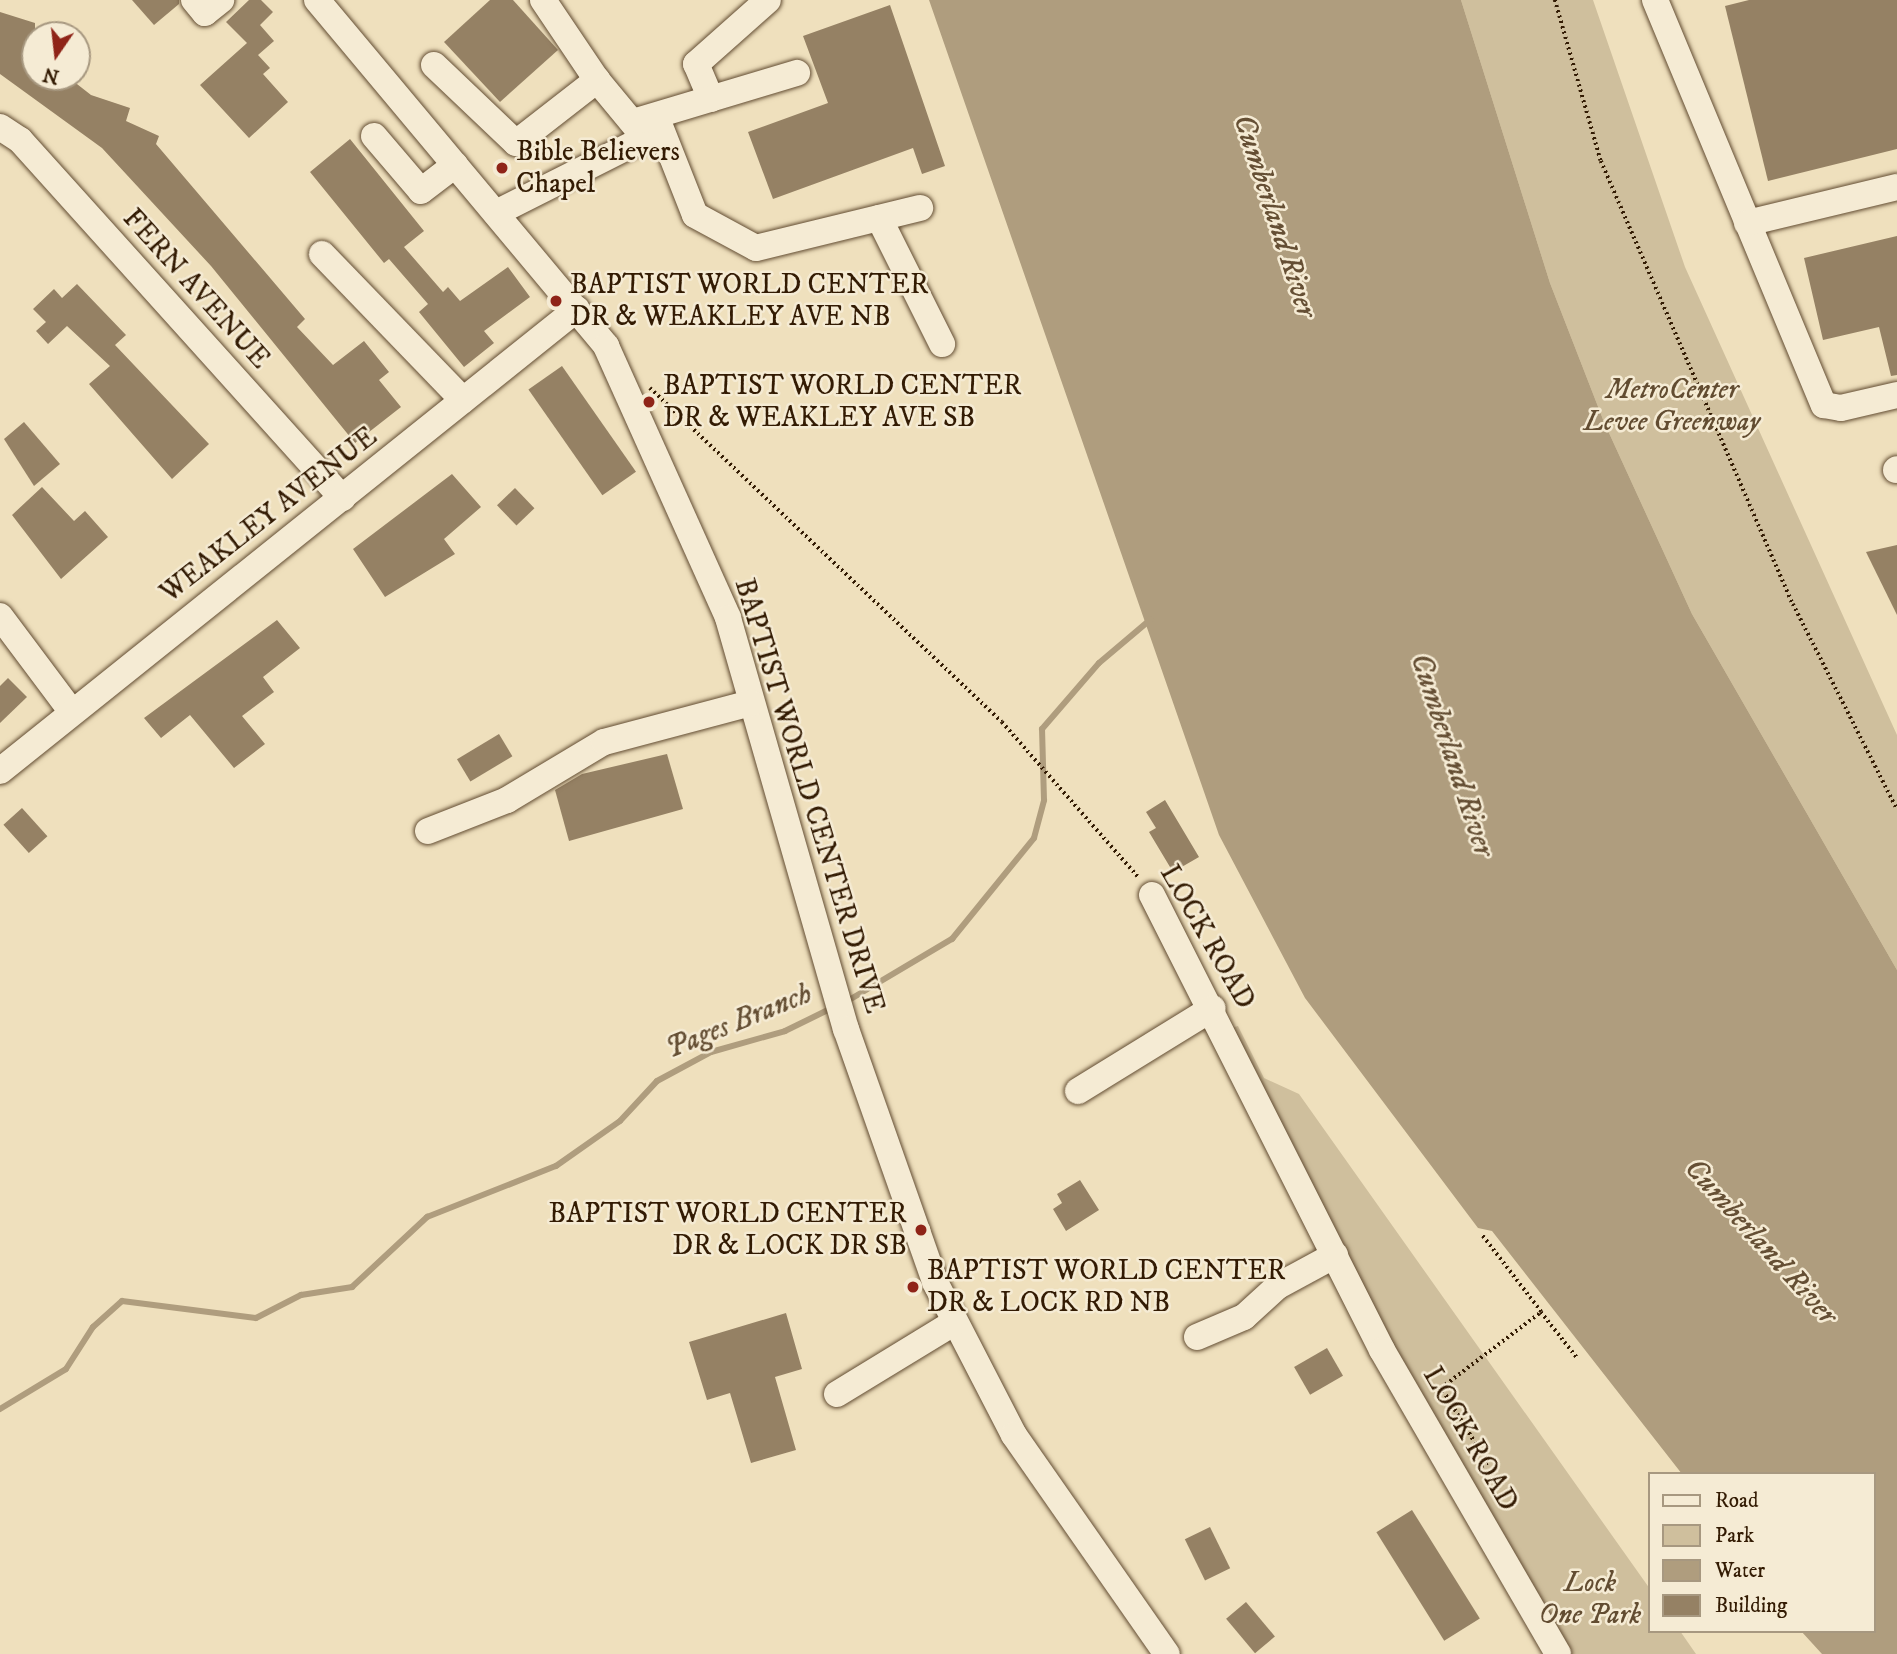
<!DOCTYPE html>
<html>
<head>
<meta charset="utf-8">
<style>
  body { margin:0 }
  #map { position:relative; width:1897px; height:1654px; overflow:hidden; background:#efe0bd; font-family:"IM FELL DW Pica",serif }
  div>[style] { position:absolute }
  .green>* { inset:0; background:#cfbf9d }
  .water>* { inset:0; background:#af9d7e }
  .stream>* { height:6px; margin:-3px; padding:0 3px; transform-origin:3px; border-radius:3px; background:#af9d7e }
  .building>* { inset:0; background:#958164; transform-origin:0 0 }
  .path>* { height:3.5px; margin-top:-1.75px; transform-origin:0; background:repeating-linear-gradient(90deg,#331b03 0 2px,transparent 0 5.5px) }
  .roads { filter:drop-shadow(0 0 2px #624c32) drop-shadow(0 0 2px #624c32) }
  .minor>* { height:26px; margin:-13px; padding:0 13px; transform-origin:13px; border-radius:13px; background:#f5ebd4 }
  .dots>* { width:19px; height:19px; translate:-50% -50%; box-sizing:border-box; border:4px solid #f5ebd4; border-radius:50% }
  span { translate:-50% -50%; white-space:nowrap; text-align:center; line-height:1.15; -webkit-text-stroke:5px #f5ebd4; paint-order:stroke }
  .poi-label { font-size:28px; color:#331b03 }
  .left { translate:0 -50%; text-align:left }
  .right { translate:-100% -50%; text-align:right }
  .street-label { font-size:28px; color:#331b03 }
  .park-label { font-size:28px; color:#624c31; font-style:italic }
  .water-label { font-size:30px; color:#654f34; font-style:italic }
  .legend { position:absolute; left:1648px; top:1472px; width:228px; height:161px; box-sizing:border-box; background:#f5ebd4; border:2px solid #a79880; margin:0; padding:9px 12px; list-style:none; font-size:21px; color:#331b03 }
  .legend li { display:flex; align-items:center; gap:14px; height:35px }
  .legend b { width:35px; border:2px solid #a79880 }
  .north { position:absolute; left:21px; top:21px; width:70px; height:70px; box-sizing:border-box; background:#f5ebd4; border:2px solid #a79880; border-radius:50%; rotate:194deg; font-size:19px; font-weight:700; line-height:28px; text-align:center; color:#331b03 }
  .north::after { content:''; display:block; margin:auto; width:24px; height:32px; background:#8f2418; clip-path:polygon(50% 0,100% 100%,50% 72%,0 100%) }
</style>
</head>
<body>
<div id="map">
  <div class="green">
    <div style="clip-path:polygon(1461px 0,1593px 0,1685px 267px,1897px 735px,1897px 970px,1692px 614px,1604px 422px,1550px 283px)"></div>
    <div style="clip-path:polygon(1238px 1026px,1264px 1078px,1299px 1094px,1650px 1589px,1650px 1631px,1680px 1631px,1696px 1654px,1558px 1654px,1225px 1030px)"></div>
  </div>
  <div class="water">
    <div style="clip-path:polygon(929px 0,1461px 0,1550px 283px,1604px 422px,1692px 614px,1897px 970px,1897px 1654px,1822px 1654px,1801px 1631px,1874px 1631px,1874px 1474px,1682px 1474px,1492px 1231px,1478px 1228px,1305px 998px,1219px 835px)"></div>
  </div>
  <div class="stream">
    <div style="left:844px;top:1003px;width:126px;rotate:-30.7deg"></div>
    <div style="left:952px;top:939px;width:130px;rotate:-50.9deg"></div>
    <div style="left:1034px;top:838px;width:39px;rotate:-75deg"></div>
    <div style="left:1044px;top:800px;width:71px;rotate:-91.6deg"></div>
    <div style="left:1042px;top:729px;width:87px;rotate:-49.2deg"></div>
    <div style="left:1099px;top:663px;width:68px;rotate:-40.2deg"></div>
    <div style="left:0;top:1409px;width:77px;rotate:-31.2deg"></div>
    <div style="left:66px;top:1369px;width:50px;rotate:-57.3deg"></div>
    <div style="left:93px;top:1327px;width:39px;rotate:-42deg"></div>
    <div style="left:122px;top:1301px;width:135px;rotate:7.2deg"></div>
    <div style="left:256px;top:1318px;width:51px;rotate:-27.1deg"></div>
    <div style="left:301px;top:1295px;width:52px;rotate:-8.9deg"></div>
    <div style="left:352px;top:1287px;width:103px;rotate:-43deg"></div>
    <div style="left:427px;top:1217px;width:139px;rotate:-21.6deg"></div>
    <div style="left:556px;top:1166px;width:78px;rotate:-35.1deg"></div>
    <div style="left:620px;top:1121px;width:54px;rotate:-47.2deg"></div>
    <div style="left:657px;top:1081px;width:61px;rotate:-28.2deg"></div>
    <div style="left:711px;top:1052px;width:77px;rotate:-15.8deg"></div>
    <div style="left:785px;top:1031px;width:55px;rotate:-26.1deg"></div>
  </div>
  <div class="building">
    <div style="clip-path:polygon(132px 0,179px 0,179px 4px,154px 25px)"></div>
    <div style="clip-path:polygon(249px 0,261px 0,273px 12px,260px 25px,274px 41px,258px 55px,270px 68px,263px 74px,288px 102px,249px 138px,200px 85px,247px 43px,226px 22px)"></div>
    <div style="clip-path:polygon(490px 0,513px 0,558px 50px,500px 102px,444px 42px)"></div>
    <div style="clip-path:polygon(1749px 0,1897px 0,1897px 149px,1768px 181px,1725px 6px)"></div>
    <div style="clip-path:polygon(890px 5px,945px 166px,922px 174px,913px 148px,773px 199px,748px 132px,828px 103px,803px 36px)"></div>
    <div style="clip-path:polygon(0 12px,35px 23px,35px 77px,68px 77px,91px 95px,130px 108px,126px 121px,159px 136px,156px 144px,305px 319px,297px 327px,333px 365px,364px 341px,389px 372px,379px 380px,401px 407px,355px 443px,211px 266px,102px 148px,0 74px)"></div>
    <div style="clip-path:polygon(350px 139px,424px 231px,404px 247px,443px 292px,448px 287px,460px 301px,508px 267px,530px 297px,484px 331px,494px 343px,464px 367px,419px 312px,428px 304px,389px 259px,384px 263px,310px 172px)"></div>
    <div style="clip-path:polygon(1897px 236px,1897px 375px,1891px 376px,1879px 327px,1823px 340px,1804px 258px)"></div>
    <div style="clip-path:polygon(77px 284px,126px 335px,115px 345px,209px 444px,172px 479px,89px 384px,110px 366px,67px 326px,48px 344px,36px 331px,46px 322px,33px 309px,54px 289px,62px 298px)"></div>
    <div style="left:562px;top:366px;width:129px;height:41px;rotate:55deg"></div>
    <div style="clip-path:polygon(24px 422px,60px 464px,34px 486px,4px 439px)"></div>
    <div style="clip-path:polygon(452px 474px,481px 507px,444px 539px,455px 554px,385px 597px,353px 549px)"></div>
    <div style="clip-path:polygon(42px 487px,74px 521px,85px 511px,108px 537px,61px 579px,12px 515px)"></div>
    <div style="left:515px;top:488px;width:28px;height:25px;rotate:46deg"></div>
    <div style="clip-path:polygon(1897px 545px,1897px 615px,1866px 552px)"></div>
    <div style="clip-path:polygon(277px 620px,300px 648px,263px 677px,274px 692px,242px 716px,265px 744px,234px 768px,190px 715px,161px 738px,144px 718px)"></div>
    <div style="clip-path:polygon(8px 678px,27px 697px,0 723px,0 686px)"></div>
    <div style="left:499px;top:734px;width:26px;height:49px;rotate:59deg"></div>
    <div style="clip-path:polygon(667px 754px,683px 809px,569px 841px,555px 790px,582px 774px)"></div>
    <div style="clip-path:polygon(1165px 800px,1199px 857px,1173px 872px,1149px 832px,1156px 828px,1146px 812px)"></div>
    <div style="left:22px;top:808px;width:38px;height:25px;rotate:48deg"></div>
    <div style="clip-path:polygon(1080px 1180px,1099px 1210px,1066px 1231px,1053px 1209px,1062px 1203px,1057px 1194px)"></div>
    <div style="clip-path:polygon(786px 1313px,802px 1369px,775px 1377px,796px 1450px,751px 1463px,730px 1393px,707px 1400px,689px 1342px)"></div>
    <div style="left:1327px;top:1348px;width:32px;height:38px;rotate:60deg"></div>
    <div style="left:1412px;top:1510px;width:128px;height:42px;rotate:58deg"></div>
    <div style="left:1210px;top:1527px;width:46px;height:28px;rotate:64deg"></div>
    <div style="left:1246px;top:1602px;width:45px;height:26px;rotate:50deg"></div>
  </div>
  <div class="path">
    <div style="left:1555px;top:0;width:167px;rotate:74.1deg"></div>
    <div style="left:1601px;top:161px;width:483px;rotate:66.6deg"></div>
    <div style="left:1793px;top:604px;width:230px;rotate:63.1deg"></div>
    <div style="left:650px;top:388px;width:485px;rotate:43.5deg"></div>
    <div style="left:1002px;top:722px;width:208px;rotate:48.7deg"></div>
    <div style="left:1541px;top:1312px;width:60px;rotate:51.8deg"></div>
    <div style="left:1477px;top:1469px;width:12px;rotate:-31deg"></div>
    <div style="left:1487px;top:1463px;width:88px;rotate:-121.5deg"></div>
    <div style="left:1441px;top:1388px;width:126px;rotate:-37.2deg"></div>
    <div style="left:1541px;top:1312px;width:98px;rotate:-127.6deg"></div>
  </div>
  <div class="roads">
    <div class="minor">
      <div style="left:194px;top:0;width:17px;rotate:50deg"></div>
      <div style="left:205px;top:13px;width:21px;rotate:-39deg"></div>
      <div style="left:317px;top:0;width:451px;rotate:50.1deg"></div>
      <div style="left:606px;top:346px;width:298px;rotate:65.8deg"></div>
      <div style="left:728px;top:618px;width:428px;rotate:74deg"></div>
      <div style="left:846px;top:1029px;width:268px;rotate:70.6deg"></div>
      <div style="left:935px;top:1282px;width:172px;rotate:62.7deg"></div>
      <div style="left:1014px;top:1435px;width:267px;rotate:55.1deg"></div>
      <div style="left:543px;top:0;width:97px;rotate:56deg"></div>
      <div style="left:1655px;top:0;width:439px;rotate:67.4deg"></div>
      <div style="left:1824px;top:405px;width:17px;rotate:10deg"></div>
      <div style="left:1841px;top:408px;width:57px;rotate:-13.1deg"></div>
      <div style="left:434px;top:65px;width:113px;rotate:43.6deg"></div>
      <div style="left:516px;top:143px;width:103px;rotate:-37.9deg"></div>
      <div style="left:597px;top:80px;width:75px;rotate:50.4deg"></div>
      <div style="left:645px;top:138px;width:167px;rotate:153.3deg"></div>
      <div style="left:711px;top:99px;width:38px;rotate:-113deg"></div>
      <div style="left:696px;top:64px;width:96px;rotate:-41.6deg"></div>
      <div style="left:656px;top:116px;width:106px;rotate:68.5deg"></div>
      <div style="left:695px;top:215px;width:69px;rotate:28.4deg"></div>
      <div style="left:756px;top:248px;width:169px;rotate:-13.7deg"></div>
      <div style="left:640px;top:120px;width:164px;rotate:-16.7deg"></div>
      <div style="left:0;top:127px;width:24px;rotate:33deg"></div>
      <div style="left:20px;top:140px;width:482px;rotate:48deg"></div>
      <div style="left:374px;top:136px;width:72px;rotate:49.5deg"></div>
      <div style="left:421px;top:191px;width:43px;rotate:-37.4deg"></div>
      <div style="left:879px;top:218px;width:141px;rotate:63.4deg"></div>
      <div style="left:1747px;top:223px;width:154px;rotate:-13.5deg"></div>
      <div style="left:322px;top:254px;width:203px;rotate:46deg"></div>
      <div style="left:1896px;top:470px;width:1px;rotate:-45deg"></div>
      <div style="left:0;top:616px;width:119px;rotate:53.2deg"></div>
      <div style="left:0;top:771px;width:739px;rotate:-38.68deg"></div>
      <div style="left:428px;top:831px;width:85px;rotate:-21.4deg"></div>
      <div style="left:507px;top:800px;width:113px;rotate:-30.9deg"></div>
      <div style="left:604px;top:742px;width:152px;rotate:-14.9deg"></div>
      <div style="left:1152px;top:895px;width:510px;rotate:63.18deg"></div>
      <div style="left:1382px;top:1350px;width:351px;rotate:59.9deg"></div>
      <div style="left:1078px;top:1091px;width:158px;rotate:-31.6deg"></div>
      <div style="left:1197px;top:1337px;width:51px;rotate:-23.1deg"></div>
      <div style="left:1244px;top:1317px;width:46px;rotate:-42.4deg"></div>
      <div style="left:1278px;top:1286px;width:65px;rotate:-28.5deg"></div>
      <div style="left:837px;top:1394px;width:138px;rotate:-31.4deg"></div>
    </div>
  </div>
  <div class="dots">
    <div style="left:502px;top:168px;background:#8f2418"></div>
    <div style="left:556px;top:301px;background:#8f2418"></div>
    <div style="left:649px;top:402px;background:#8f2418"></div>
    <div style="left:921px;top:1230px;background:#8f2418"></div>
    <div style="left:913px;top:1287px;background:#8f2418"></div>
  </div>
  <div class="poi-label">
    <span class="left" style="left:516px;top:168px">Bible Believers<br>Chapel</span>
    <span class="left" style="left:570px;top:301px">BAPTIST WORLD CENTER<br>DR &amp; WEAKLEY AVE NB</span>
    <span class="left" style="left:663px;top:402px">BAPTIST WORLD CENTER<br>DR &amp; WEAKLEY AVE SB</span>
    <span class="right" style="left:907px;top:1230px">BAPTIST WORLD CENTER<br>DR &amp; LOCK DR SB</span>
    <span class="left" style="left:927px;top:1287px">BAPTIST WORLD CENTER<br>DR &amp; LOCK RD NB</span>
  </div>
  <div class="street-label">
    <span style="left:196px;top:289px;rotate:48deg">FERN AVENUE</span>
    <span style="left:269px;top:515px;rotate:-38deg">WEAKLEY AVENUE</span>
    <span style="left:809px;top:796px;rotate:73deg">BAPTIST WORLD CENTER DRIVE</span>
    <span style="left:1207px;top:937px;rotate:60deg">LOCK ROAD</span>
    <span style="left:1470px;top:1439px;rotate:60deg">LOCK ROAD</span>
  </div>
  <div class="park-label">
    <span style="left:1672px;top:406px">MetroCenter<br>Levee Greenway</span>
    <span style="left:1590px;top:1599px">Lock<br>One Park</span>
  </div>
  <div class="water-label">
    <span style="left:1274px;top:216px;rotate:72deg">Cumberland River</span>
    <span style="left:1451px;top:755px;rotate:72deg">Cumberland River</span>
    <span style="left:739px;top:1022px;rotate:-22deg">Pages Branch</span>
    <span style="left:1760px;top:1242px;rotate:48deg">Cumberland River</span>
  </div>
  <ul class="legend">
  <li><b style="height:9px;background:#f5ebd4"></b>Road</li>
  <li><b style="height:19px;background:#cfbf9d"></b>Park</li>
  <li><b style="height:19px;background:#af9d7e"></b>Water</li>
  <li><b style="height:19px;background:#958164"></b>Building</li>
  </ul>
  <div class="north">N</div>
</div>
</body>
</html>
